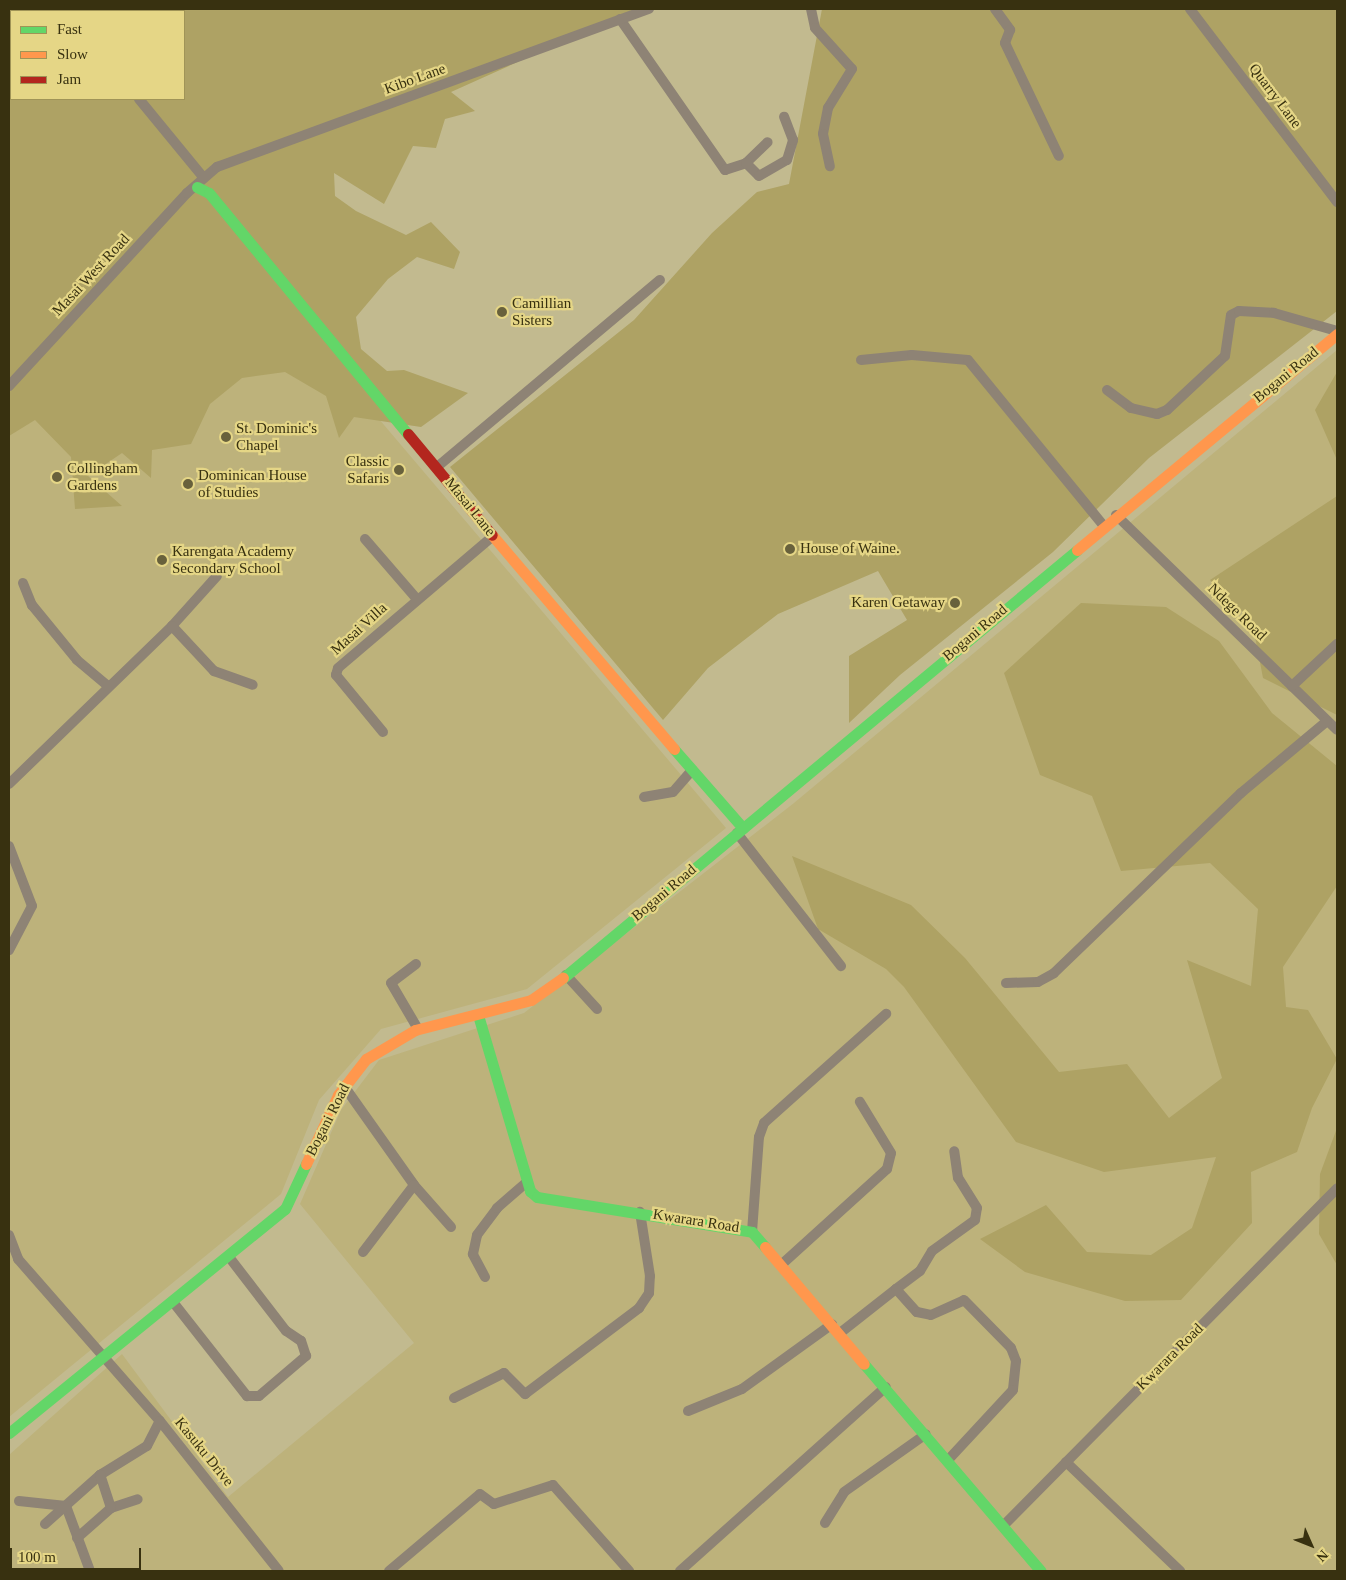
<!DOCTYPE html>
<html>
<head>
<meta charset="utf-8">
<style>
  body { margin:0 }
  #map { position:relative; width:1346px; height:1580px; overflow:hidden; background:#c2ba8f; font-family:Georgia,serif }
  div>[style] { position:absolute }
  .green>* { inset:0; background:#bdb27b }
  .forest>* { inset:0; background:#aea264 }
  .street>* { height:10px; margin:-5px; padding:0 5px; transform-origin:5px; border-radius:5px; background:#8e8375 }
  .fast>* { height:11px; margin:-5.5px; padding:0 5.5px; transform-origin:5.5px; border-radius:5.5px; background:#63d668 }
  .slow>* { height:11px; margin:-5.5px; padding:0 5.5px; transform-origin:5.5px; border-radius:5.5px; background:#ff974d }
  .jam>* { height:11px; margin:-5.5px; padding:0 5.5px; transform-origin:5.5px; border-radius:5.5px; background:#b3261e }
  .dots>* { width:14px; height:14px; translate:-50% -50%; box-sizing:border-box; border:2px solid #e5d686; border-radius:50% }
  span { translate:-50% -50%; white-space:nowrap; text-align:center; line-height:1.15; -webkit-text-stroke:4.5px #e5d686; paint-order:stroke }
  .street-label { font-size:15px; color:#383110 }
  .poi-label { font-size:15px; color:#383110 }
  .left { translate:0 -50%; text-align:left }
  .right { translate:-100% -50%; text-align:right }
  .frame { position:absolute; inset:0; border:10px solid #383110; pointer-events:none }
  .legend { position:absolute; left:10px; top:10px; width:175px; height:90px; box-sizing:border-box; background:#e5d686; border:1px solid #a09457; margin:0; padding:6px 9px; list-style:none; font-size:15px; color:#383110 }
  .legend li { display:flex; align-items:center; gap:10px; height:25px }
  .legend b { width:25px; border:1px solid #a09457 }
  .north { position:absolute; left:1286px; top:1520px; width:50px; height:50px; -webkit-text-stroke:4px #e5d686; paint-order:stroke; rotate:134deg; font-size:14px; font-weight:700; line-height:20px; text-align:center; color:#383110 }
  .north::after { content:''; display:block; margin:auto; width:18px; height:22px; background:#383110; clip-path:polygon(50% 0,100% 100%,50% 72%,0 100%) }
  .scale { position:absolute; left:10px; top:1548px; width:131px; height:22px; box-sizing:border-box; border:2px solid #383110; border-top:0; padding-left:6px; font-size:15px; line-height:18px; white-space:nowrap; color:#383110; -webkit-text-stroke:4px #e5d686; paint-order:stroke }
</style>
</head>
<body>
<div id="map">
  <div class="green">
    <div style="clip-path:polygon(194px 201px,726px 828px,527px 989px,381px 1029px,319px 1100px,281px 1194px,9px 1417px,9px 389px)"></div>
    <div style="clip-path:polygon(1337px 350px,1337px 1571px,9px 1571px,9px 1455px,122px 1354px,228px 1497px,414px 1343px,300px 1204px,341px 1110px,379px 1060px,524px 1013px,794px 803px)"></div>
  </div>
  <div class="forest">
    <div style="clip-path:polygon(evenodd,9px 9px,635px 9px,451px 92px,475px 111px,445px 119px,436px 148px,413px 146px,384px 204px,334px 173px,335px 196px,356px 211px,406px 235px,431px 222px,460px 252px,454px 269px,417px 257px,388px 279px,356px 317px,361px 349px,387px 371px,404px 370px,468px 393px,421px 427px,354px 417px,339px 438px,326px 396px,285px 372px,242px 378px,210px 404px,191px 444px,152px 450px,151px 478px,122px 453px,88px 476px,122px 506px,75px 509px,71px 457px,35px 420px,9px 436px,9px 9px,11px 11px,184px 11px,184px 99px,11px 99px,11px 11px)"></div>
    <div style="clip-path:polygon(822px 9px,1337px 9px,1337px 311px,1149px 458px,1053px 552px,900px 675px,849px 723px,849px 656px,907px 620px,878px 571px,778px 614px,708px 668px,663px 720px,450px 467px,634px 320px,712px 233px,757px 192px,789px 184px)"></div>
    <div style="clip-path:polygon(1337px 372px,1337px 460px,1315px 410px)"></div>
    <div style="clip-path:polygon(1337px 496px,1337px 715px,1263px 678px,1252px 621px,1210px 580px)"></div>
    <div style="clip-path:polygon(1081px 603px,1166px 607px,1219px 641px,1272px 713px,1337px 766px,1337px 886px,1283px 967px,1286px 1007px,1308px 1010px,1337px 1059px,1312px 1108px,1297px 1152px,1251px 1172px,1252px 1223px,1181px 1300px,1125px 1301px,1025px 1272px,980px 1239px,1046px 1205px,1087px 1252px,1151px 1255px,1192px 1228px,1216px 1157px,1104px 1172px,1016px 1142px,904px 987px,886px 969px,818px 929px,792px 856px,911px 905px,965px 958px,1059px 1072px,1127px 1064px,1169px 1118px,1222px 1078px,1187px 960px,1251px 986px,1258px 909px,1210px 863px,1121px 871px,1092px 796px,1040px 775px,1004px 673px)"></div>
    <div style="clip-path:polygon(1337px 1128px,1337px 1265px,1319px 1234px,1320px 1174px)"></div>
  </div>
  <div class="street">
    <div style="left:64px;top:9px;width:3px;rotate:45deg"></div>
    <div style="left:811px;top:9px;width:19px;rotate:78deg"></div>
    <div style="left:815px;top:28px;width:55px;rotate:47.9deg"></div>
    <div style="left:852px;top:69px;width:46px;rotate:121.6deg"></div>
    <div style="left:828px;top:108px;width:26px;rotate:101deg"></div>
    <div style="left:823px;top:134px;width:33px;rotate:78deg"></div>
    <div style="left:995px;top:9px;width:26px;rotate:54deg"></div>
    <div style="left:1010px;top:30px;width:14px;rotate:111deg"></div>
    <div style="left:1005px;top:43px;width:125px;rotate:64.5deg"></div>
    <div style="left:1190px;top:9px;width:243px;rotate:52.7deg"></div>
    <div style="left:620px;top:19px;width:184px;rotate:55.2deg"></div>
    <div style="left:725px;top:170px;width:22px;rotate:-18deg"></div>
    <div style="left:746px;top:163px;width:30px;rotate:-44deg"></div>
    <div style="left:139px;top:99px;width:102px;rotate:50.6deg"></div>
    <div style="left:746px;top:163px;width:18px;rotate:45deg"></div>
    <div style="left:759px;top:176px;width:32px;rotate:-30deg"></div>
    <div style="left:787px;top:160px;width:21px;rotate:-73deg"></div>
    <div style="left:793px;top:140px;width:25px;rotate:-111deg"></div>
    <div style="left:861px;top:360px;width:51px;rotate:-5.6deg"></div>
    <div style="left:912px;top:355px;width:56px;rotate:5.1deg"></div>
    <div style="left:968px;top:360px;width:213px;rotate:50.7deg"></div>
    <div style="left:9px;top:386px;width:263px;rotate:-47.3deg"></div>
    <div style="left:187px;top:193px;width:40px;rotate:-41deg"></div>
    <div style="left:217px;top:167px;width:460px;rotate:-20.1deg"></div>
    <div style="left:1107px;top:390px;width:30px;rotate:37deg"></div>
    <div style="left:1131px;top:408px;width:27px;rotate:13deg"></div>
    <div style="left:1157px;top:414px;width:11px;rotate:-22deg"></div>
    <div style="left:1167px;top:410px;width:79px;rotate:-43deg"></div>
    <div style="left:1225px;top:356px;width:41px;rotate:-81.7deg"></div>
    <div style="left:1231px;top:315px;width:9px;rotate:-27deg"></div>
    <div style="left:1239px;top:311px;width:35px;rotate:3deg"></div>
    <div style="left:1274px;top:313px;width:66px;rotate:15.9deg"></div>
    <div style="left:437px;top:467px;width:291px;rotate:-40deg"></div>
    <div style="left:1116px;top:515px;width:308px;rotate:44.2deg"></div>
    <div style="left:365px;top:539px;width:78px;rotate:49.2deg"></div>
    <div style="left:23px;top:583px;width:24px;rotate:68deg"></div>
    <div style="left:32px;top:605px;width:71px;rotate:50.7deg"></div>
    <div style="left:77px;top:660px;width:40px;rotate:40deg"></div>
    <div style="left:172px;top:626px;width:67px;rotate:-48deg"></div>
    <div style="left:1292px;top:686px;width:62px;rotate:-43deg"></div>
    <div style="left:383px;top:732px;width:74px;rotate:-129.5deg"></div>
    <div style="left:336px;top:675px;width:7px;rotate:-74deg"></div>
    <div style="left:338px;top:668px;width:204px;rotate:-40.4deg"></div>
    <div style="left:9px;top:784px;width:227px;rotate:-44.1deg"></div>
    <div style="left:172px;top:626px;width:62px;rotate:47deg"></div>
    <div style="left:214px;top:671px;width:41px;rotate:19.7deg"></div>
    <div style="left:644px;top:797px;width:29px;rotate:-10deg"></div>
    <div style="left:673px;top:792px;width:29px;rotate:-49deg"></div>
    <div style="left:737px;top:833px;width:169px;rotate:52deg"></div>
    <div style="left:9px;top:846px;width:64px;rotate:69deg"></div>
    <div style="left:32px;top:906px;width:50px;rotate:117.6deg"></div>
    <div style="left:416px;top:964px;width:31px;rotate:143deg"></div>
    <div style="left:391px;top:983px;width:53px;rotate:59.6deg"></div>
    <div style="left:566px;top:975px;width:46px;rotate:47.6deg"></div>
    <div style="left:1006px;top:983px;width:32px;rotate:-2deg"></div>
    <div style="left:1038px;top:982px;width:18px;rotate:-29deg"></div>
    <div style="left:1054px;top:973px;width:260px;rotate:-43.9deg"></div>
    <div style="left:1241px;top:793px;width:112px;rotate:-39.9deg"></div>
    <div style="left:344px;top:1086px;width:121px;rotate:54.7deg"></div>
    <div style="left:414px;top:1185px;width:56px;rotate:48.6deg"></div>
    <div style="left:752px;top:1232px;width:95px;rotate:-85.8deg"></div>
    <div style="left:759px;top:1137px;width:15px;rotate:-70deg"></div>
    <div style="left:764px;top:1123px;width:164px;rotate:-41.8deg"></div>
    <div style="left:9px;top:1235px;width:26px;rotate:69deg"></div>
    <div style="left:18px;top:1259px;width:215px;rotate:48.8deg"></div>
    <div style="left:160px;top:1421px;width:191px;rotate:51.6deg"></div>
    <div style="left:363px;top:1252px;width:84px;rotate:-52.7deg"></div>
    <div style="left:781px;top:1265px;width:143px;rotate:-42.2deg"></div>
    <div style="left:887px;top:1169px;width:16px;rotate:-76deg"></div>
    <div style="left:891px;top:1153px;width:60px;rotate:-121.3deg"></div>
    <div style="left:485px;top:1277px;width:26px;rotate:-118deg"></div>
    <div style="left:473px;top:1254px;width:19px;rotate:-78deg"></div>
    <div style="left:477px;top:1235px;width:34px;rotate:-53deg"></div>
    <div style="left:497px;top:1208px;width:37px;rotate:-41deg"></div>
    <div style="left:896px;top:1289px;width:30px;rotate:-37deg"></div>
    <div style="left:920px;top:1271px;width:23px;rotate:-59deg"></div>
    <div style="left:932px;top:1251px;width:53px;rotate:-35.8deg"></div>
    <div style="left:975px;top:1220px;width:12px;rotate:-81deg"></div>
    <div style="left:977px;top:1208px;width:36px;rotate:-122deg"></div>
    <div style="left:958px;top:1178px;width:27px;rotate:-98deg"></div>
    <div style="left:173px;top:1302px;width:120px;rotate:51.8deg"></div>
    <div style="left:247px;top:1396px;width:12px"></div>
    <div style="left:259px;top:1396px;width:62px;rotate:-40.4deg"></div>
    <div style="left:306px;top:1356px;width:16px;rotate:-108deg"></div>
    <div style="left:301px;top:1341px;width:18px;rotate:-146deg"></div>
    <div style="left:286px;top:1331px;width:93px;rotate:-127.6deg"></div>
    <div style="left:840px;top:1333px;width:71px;rotate:-38.2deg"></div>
    <div style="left:896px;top:1289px;width:31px;rotate:48deg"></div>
    <div style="left:917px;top:1312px;width:14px;rotate:12deg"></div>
    <div style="left:931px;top:1315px;width:36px;rotate:-24deg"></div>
    <div style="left:964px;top:1300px;width:67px;rotate:45.6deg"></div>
    <div style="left:1011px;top:1348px;width:14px;rotate:69deg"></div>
    <div style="left:1016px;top:1361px;width:29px;rotate:96deg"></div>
    <div style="left:1013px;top:1390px;width:96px;rotate:132.9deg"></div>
    <div style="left:454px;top:1398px;width:56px;rotate:-26.6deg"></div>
    <div style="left:504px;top:1373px;width:30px;rotate:45deg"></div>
    <div style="left:525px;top:1394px;width:143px;rotate:-37deg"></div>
    <div style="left:639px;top:1308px;width:18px;rotate:-56deg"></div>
    <div style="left:649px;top:1293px;width:17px;rotate:-87deg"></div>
    <div style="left:650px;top:1276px;width:65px;rotate:-98.9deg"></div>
    <div style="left:688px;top:1411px;width:58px;rotate:-22.2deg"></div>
    <div style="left:742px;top:1389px;width:111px;rotate:-35.8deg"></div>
    <div style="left:1066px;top:1462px;width:158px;rotate:43.7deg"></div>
    <div style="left:19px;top:1501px;width:47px;rotate:6.1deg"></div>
    <div style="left:66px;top:1506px;width:69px;rotate:69.7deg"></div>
    <div style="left:111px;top:1508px;width:28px;rotate:-18deg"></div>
    <div style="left:825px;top:1523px;width:36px;rotate:-58deg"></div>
    <div style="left:844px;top:1492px;width:100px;rotate:-35.3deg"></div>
    <div style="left:45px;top:1524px;width:74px;rotate:-41.7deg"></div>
    <div style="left:100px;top:1475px;width:55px;rotate:-31.7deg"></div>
    <div style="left:147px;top:1446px;width:28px;rotate:-63deg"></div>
    <div style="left:1003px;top:1526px;width:475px;rotate:-45.3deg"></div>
    <div style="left:77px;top:1538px;width:45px;rotate:-41.4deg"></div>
    <div style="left:111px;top:1508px;width:35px;rotate:-108deg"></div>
    <div style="left:389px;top:1571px;width:119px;rotate:-40.2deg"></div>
    <div style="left:480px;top:1494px;width:17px;rotate:36deg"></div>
    <div style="left:494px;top:1504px;width:62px;rotate:-17.9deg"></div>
    <div style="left:553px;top:1485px;width:115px;rotate:48.5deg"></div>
    <div style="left:680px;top:1571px;width:276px;rotate:-41.8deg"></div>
  </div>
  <div class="fast">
    <div style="left:197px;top:187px;width:13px;rotate:27deg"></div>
    <div style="left:209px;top:193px;width:313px;rotate:50.5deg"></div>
    <div style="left:674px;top:749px;width:105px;rotate:48.9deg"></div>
    <div style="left:563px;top:978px;width:669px;rotate:-39.78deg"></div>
    <div style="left:478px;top:1015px;width:184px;rotate:73.5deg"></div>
    <div style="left:530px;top:1191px;width:9px;rotate:41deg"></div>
    <div style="left:537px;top:1197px;width:218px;rotate:9.2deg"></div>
    <div style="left:752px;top:1232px;width:20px;rotate:49deg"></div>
    <div style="left:864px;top:1364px;width:272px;rotate:49.5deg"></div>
    <div style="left:9px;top:1433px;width:355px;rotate:-39.1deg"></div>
    <div style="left:285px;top:1209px;width:50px;rotate:-65deg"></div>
  </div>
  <div class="slow">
    <div style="left:492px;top:535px;width:281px;rotate:49.6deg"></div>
    <div style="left:1077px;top:550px;width:338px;rotate:-39.7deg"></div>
    <div style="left:306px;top:1164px;width:76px;rotate:-65.1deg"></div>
    <div style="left:338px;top:1095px;width:46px;rotate:-52.1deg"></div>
    <div style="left:366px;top:1059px;width:57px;rotate:-30.6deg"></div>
    <div style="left:415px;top:1030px;width:120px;rotate:-14.5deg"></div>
    <div style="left:531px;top:1000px;width:39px;rotate:-35deg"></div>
    <div style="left:765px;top:1247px;width:153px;rotate:49.8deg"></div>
  </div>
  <div class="jam">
    <div style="left:408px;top:434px;width:131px;rotate:50.3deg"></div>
  </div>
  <div class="dots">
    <div style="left:502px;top:312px;background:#68613c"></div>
    <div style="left:226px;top:437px;background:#68613c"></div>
    <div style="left:399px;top:470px;background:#68613c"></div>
    <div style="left:57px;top:477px;background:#68613c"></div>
    <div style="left:188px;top:484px;background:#68613c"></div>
    <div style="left:790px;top:549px;background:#68613c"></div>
    <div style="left:162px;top:560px;background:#68613c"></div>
    <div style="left:955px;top:603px;background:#68613c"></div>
  </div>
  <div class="street-label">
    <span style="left:415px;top:79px;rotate:-20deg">Kibo Lane</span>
    <span style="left:1275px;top:96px;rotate:53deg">Quarry Lane</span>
    <span style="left:91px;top:275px;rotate:-47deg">Masai West Road</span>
    <span style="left:1286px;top:375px;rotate:-39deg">Bogani Road</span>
    <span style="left:470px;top:507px;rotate:51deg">Masai Lane</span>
    <span style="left:1237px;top:612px;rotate:44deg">Ndege Road</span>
    <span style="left:359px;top:629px;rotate:-42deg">Masai Villa</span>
    <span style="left:975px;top:633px;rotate:-40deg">Bogani Road</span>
    <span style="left:664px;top:893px;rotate:-40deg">Bogani Road</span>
    <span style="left:328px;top:1120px;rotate:-63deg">Bogani Road</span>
    <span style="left:696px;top:1221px;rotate:9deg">Kwarara Road</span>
    <span style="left:1170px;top:1357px;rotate:-45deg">Kwarara Road</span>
    <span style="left:204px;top:1452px;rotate:51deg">Kasuku Drive</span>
  </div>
  <div class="poi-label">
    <span class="left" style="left:512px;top:312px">Camillian<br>Sisters</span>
    <span class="left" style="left:236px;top:437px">St. Dominic's<br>Chapel</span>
    <span class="right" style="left:389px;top:470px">Classic<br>Safaris</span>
    <span class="left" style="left:67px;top:477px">Collingham<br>Gardens</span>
    <span class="left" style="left:198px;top:484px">Dominican House<br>of Studies</span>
    <span class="left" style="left:800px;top:549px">House of Waine.</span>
    <span class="left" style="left:172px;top:560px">Karengata Academy<br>Secondary School</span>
    <span class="right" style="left:945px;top:603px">Karen Getaway</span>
  </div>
  <div class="frame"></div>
  <ul class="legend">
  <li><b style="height:6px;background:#63d668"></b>Fast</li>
  <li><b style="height:6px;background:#ff974d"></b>Slow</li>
  <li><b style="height:6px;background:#b3261e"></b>Jam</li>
  </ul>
  <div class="north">N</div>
  <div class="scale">100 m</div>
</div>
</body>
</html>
